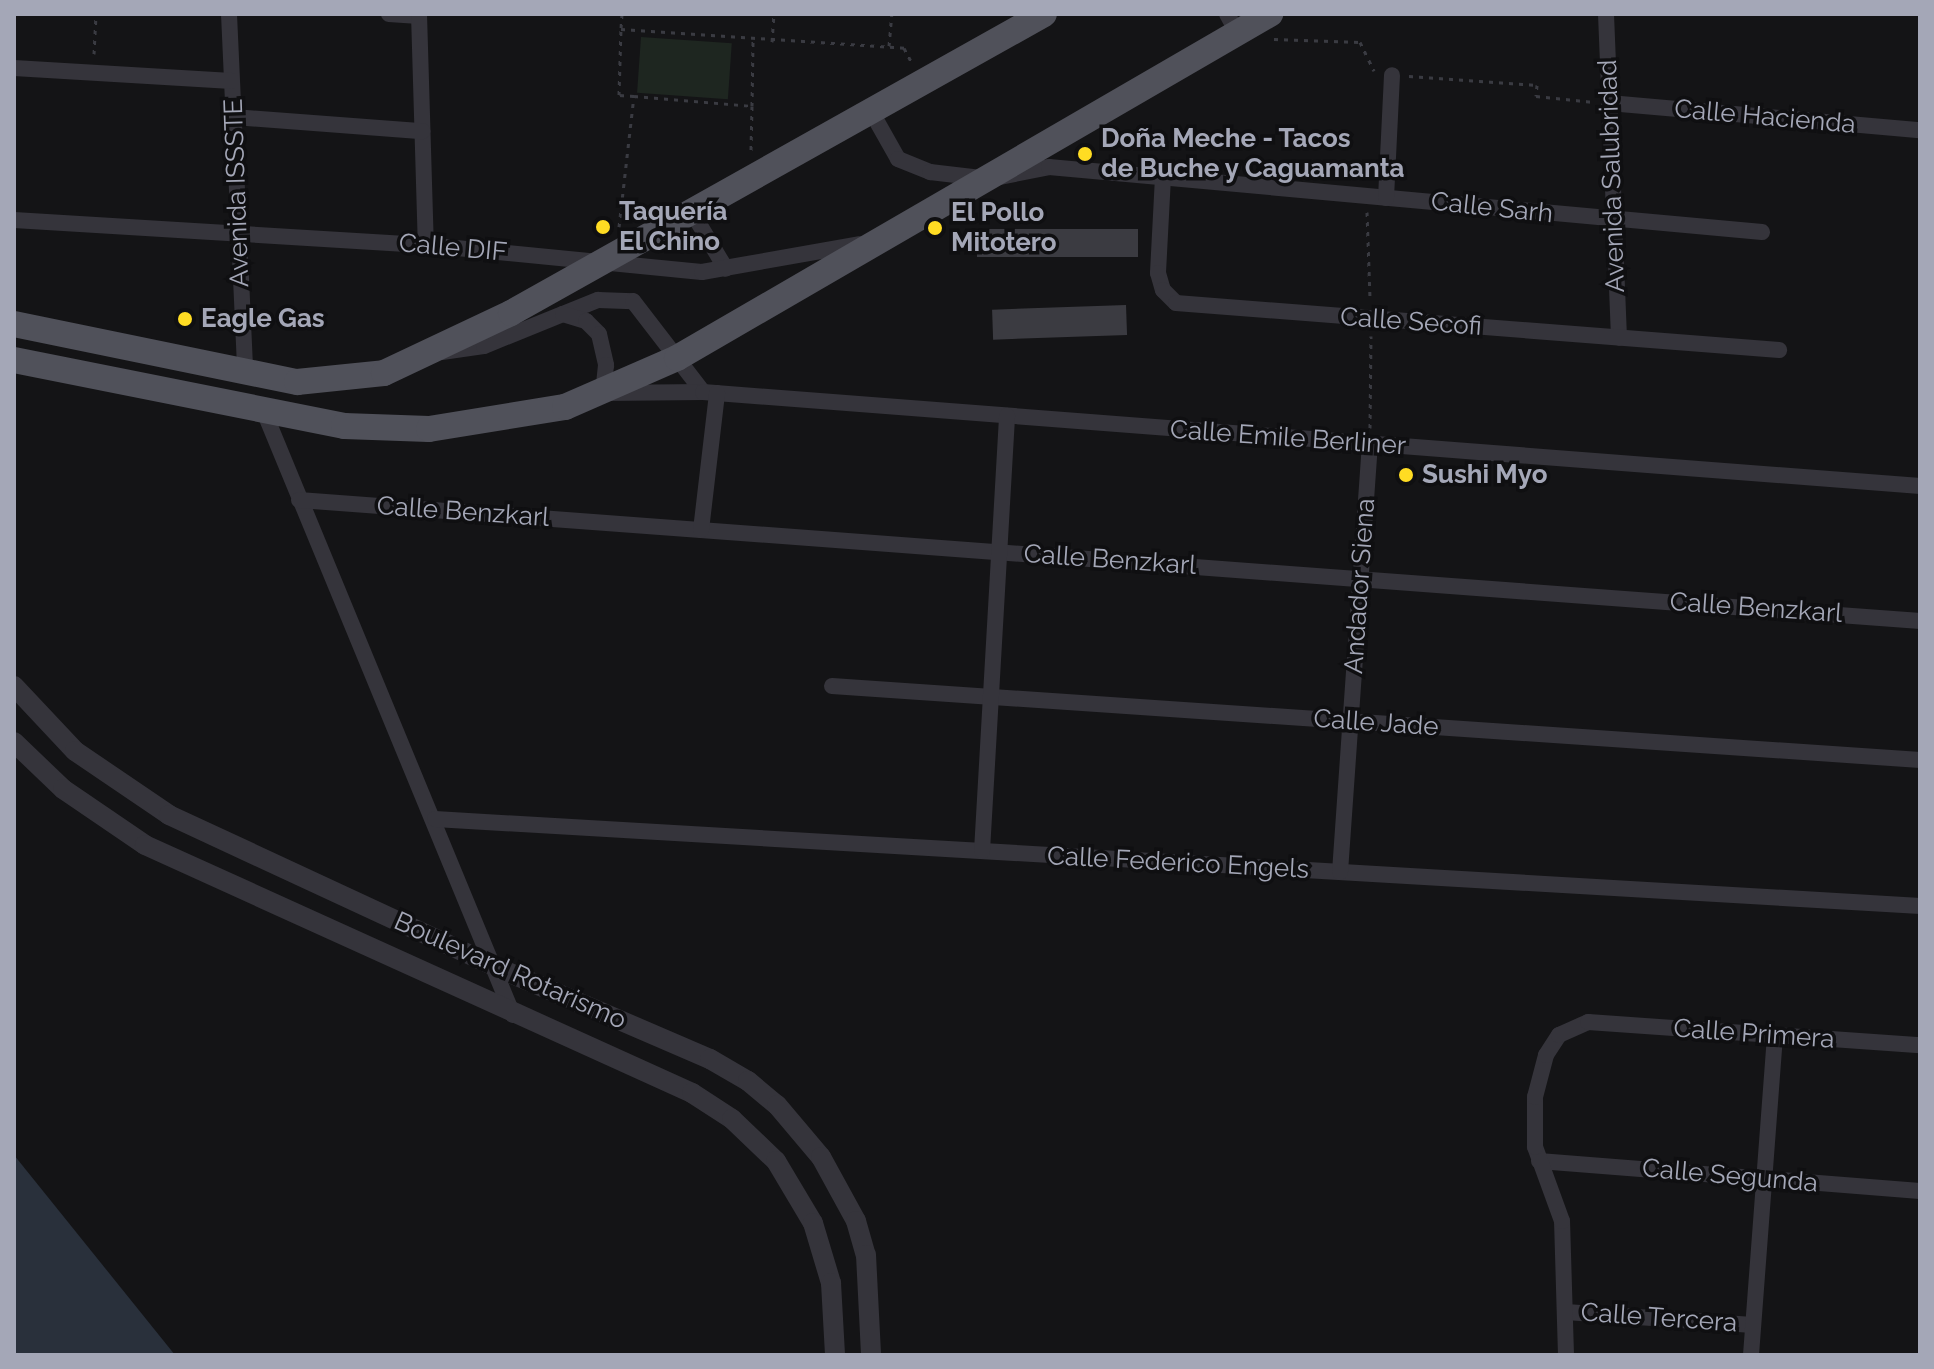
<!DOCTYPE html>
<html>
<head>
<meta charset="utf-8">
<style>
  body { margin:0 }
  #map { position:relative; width:1934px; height:1369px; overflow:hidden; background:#141416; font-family:Raleway,sans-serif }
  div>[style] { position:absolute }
  .green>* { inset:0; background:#1e2620; transform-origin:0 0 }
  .water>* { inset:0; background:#29303b }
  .building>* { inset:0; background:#3b3b41; transform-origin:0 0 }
  .path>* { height:3px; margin-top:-1.5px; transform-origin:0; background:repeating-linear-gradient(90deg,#3a3b42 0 4px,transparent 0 10px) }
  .minor>* { height:16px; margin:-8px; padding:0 8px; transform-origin:8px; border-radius:8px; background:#35343b }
  .tertiary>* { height:20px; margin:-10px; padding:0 10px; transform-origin:10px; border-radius:10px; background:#35343b }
  .primary>* { height:26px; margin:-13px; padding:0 13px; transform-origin:13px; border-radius:13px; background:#50515a }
  .dots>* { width:22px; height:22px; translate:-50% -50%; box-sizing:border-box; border:4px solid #0f0f11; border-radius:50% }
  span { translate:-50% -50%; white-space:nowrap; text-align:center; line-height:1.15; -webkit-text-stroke:7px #0f0f11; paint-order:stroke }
  .street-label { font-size:26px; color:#a4a7b7 }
  .poi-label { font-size:26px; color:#a4a7b7; font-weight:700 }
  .left { translate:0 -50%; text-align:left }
  .frame { position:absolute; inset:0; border:16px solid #a4a7b7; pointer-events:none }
</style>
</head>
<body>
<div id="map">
  <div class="green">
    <div style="left:641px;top:37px;width:91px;height:56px;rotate:4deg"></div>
  </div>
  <div class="water">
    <div style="clip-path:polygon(14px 1155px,175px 1355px,14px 1355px)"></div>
  </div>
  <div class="building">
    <div style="left:977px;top:229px;width:161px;height:28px"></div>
    <div style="left:1126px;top:305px;width:30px;height:134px;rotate:88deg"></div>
  </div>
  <div class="path">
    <div style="left:622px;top:14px;width:15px;rotate:94deg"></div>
    <div style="left:621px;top:29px;width:284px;rotate:3.8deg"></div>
    <div style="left:904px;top:48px;width:15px;rotate:62deg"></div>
    <div style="left:1274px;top:39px;width:86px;rotate:2deg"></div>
    <div style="left:1360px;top:42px;width:32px;rotate:64deg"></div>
    <div style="left:772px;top:42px;width:28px;rotate:-86deg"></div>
    <div style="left:889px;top:46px;width:32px;rotate:-85deg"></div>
    <div style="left:94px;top:54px;width:40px;rotate:-87.1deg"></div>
    <div style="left:1409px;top:76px;width:128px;rotate:4deg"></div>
    <div style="left:1537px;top:85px;width:11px;rotate:95deg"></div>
    <div style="left:1536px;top:96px;width:58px;rotate:5.9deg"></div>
    <div style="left:634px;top:96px;width:118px;rotate:4.8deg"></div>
    <div style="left:752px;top:106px;width:45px;rotate:91.3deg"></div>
    <div style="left:752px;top:106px;width:65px;rotate:-89.1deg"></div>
    <div style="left:1367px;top:212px;width:88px;rotate:88deg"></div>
    <div style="left:619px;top:227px;width:132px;rotate:-83.5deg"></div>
    <div style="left:634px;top:96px;width:15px;rotate:-176deg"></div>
    <div style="left:619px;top:95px;width:66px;rotate:-88.3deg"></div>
    <div style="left:1370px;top:428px;width:92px;rotate:-89.4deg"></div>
  </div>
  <div class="minor">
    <div style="left:229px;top:14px;width:359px;rotate:87.4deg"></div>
    <div style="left:389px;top:14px;width:30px;rotate:4deg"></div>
    <div style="left:419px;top:14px;width:231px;rotate:88.3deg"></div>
    <div style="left:1227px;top:14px;width:23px;rotate:61deg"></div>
    <div style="left:1606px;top:14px;width:324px;rotate:87.7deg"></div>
    <div style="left:14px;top:68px;width:218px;rotate:3.4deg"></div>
    <div style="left:1609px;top:103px;width:312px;rotate:5deg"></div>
    <div style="left:871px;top:111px;width:55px;rotate:60.6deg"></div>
    <div style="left:898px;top:159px;width:35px;rotate:22deg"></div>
    <div style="left:930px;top:172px;width:60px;rotate:6.7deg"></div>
    <div style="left:990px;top:179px;width:60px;rotate:-11.5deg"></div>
    <div style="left:1049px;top:167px;width:716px;rotate:5.21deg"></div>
    <div style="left:234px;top:117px;width:189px;rotate:4.3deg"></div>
    <div style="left:1163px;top:177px;width:96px;rotate:93deg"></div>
    <div style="left:1158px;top:273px;width:18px;rotate:74deg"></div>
    <div style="left:1163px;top:290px;width:18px;rotate:45deg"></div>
    <div style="left:1176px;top:303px;width:605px;rotate:4.46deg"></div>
    <div style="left:1386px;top:198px;width:123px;rotate:-87.2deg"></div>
    <div style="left:692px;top:212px;width:66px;rotate:59.2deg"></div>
    <div style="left:14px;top:220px;width:413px;rotate:3.5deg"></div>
    <div style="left:426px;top:245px;width:277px;rotate:5.6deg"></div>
    <div style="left:702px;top:272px;width:160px;rotate:-10deg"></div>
    <div style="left:563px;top:314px;width:38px;rotate:-22deg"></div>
    <div style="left:598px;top:300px;width:35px;rotate:2deg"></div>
    <div style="left:633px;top:301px;width:115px;rotate:52.4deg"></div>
    <div style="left:442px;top:352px;width:42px;rotate:-8.1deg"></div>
    <div style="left:484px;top:346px;width:85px;rotate:-22.1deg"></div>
    <div style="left:563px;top:314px;width:24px;rotate:17deg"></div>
    <div style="left:586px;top:321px;width:18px;rotate:45deg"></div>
    <div style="left:599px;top:334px;width:32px;rotate:77deg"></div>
    <div style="left:606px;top:365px;width:28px;rotate:96deg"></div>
    <div style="left:603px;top:393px;width:100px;rotate:-0.6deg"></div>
    <div style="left:703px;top:392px;width:1221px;rotate:4.42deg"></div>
    <div style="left:265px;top:414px;width:650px;rotate:67.58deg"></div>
    <div style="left:299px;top:500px;width:1626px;rotate:4.27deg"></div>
    <div style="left:701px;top:530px;width:138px;rotate:-83.3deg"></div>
    <div style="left:832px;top:686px;width:1091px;rotate:3.89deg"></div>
    <div style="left:435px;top:819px;width:1488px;rotate:3.35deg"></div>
    <div style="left:982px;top:851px;width:436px;rotate:-86.7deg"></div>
    <div style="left:1340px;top:872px;width:429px;rotate:-86deg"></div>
    <div style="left:1539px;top:1161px;width:382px;rotate:4.5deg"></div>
    <div style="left:1566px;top:1312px;width:187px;rotate:4deg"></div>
    <div style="left:1566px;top:1355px;width:134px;rotate:-91.7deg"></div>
    <div style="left:1562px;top:1221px;width:79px;rotate:-110deg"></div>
    <div style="left:1535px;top:1147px;width:50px;rotate:-90deg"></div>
    <div style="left:1535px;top:1097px;width:43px;rotate:-75.3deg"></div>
    <div style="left:1546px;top:1055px;width:24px;rotate:-57deg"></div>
    <div style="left:1559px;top:1035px;width:32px;rotate:-24deg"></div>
    <div style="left:1588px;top:1022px;width:333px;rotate:4deg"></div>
    <div style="left:1751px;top:1355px;width:321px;rotate:-85.7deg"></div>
  </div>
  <div class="tertiary">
    <div style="left:14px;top:686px;width:89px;rotate:46.8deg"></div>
    <div style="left:75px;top:751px;width:114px;rotate:34.2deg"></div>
    <div style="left:169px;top:815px;width:358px;rotate:24.9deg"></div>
    <div style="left:494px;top:966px;width:235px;rotate:23.3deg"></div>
    <div style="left:710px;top:1059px;width:44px;rotate:30.1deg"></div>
    <div style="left:748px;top:1081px;width:38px;rotate:40deg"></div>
    <div style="left:777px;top:1105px;width:68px;rotate:49.8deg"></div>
    <div style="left:821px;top:1157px;width:73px;rotate:61.3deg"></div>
    <div style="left:856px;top:1221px;width:35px;rotate:74deg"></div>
    <div style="left:866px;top:1255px;width:100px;rotate:87.1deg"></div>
    <div style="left:14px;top:742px;width:68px;rotate:43.8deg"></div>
    <div style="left:63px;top:789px;width:99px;rotate:34.3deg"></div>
    <div style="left:145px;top:845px;width:601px;rotate:24.39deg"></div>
    <div style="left:692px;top:1093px;width:48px;rotate:33deg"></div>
    <div style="left:732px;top:1119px;width:61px;rotate:43.7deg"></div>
    <div style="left:776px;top:1161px;width:72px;rotate:59.2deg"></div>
    <div style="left:813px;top:1223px;width:63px;rotate:73.3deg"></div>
    <div style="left:831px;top:1283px;width:72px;rotate:86.8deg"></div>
  </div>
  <div class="primary">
    <div style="left:14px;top:324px;width:289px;rotate:11.6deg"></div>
    <div style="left:297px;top:382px;width:87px;rotate:-5.9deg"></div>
    <div style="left:384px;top:373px;width:140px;rotate:-25.3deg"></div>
    <div style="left:511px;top:313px;width:611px;rotate:-29.29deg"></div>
    <div style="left:14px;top:360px;width:337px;rotate:11.3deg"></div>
    <div style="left:344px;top:426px;width:85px;rotate:2deg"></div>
    <div style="left:429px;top:429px;width:138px;rotate:-9.2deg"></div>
    <div style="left:565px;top:407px;width:122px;rotate:-23.6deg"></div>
    <div style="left:677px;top:358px;width:686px;rotate:-30.12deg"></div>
  </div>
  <div class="dots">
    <div style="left:1085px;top:154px;background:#ffdc23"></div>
    <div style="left:603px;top:227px;background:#ffdc23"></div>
    <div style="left:935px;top:228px;background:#ffdc23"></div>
    <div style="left:185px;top:319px;background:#ffdc23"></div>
    <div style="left:1406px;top:475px;background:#ffdc23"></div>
  </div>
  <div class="street-label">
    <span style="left:1765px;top:117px;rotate:5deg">Calle Hacienda</span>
    <span style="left:1612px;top:176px;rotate:-92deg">Avenida Salubridad</span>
    <span style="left:237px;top:193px;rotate:-92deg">Avenida ISSSTE</span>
    <span style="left:1492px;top:208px;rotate:6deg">Calle Sarh</span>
    <span style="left:453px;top:248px;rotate:5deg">Calle DIF</span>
    <span style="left:1411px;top:322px;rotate:4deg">Calle Secofi</span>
    <span style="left:1288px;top:438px;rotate:4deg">Calle Emile Berliner</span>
    <span style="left:463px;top:512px;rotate:4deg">Calle Benzkarl</span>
    <span style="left:1110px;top:560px;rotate:4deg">Calle Benzkarl</span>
    <span style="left:1360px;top:586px;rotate:-86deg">Andador Siena</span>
    <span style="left:1756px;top:608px;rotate:4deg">Calle Benzkarl</span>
    <span style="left:1376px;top:723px;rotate:4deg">Calle Jade</span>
    <span style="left:1178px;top:863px;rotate:3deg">Calle Federico Engels</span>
    <span style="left:510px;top:971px;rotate:24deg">Boulevard Rotarismo</span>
    <span style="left:1754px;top:1034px;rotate:4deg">Calle Primera</span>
    <span style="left:1730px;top:1176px;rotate:5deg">Calle Segunda</span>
    <span style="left:1659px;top:1318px;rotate:4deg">Calle Tercera</span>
  </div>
  <div class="poi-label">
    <span class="left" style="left:1101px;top:154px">Doña Meche - Tacos<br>de Buche y Caguamanta</span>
    <span class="left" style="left:619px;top:227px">Taquería<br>El Chino</span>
    <span class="left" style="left:951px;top:228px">El Pollo<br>Mitotero</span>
    <span class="left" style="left:201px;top:319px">Eagle Gas</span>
    <span class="left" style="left:1422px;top:475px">Sushi Myo</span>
  </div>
  <div class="frame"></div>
</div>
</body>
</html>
